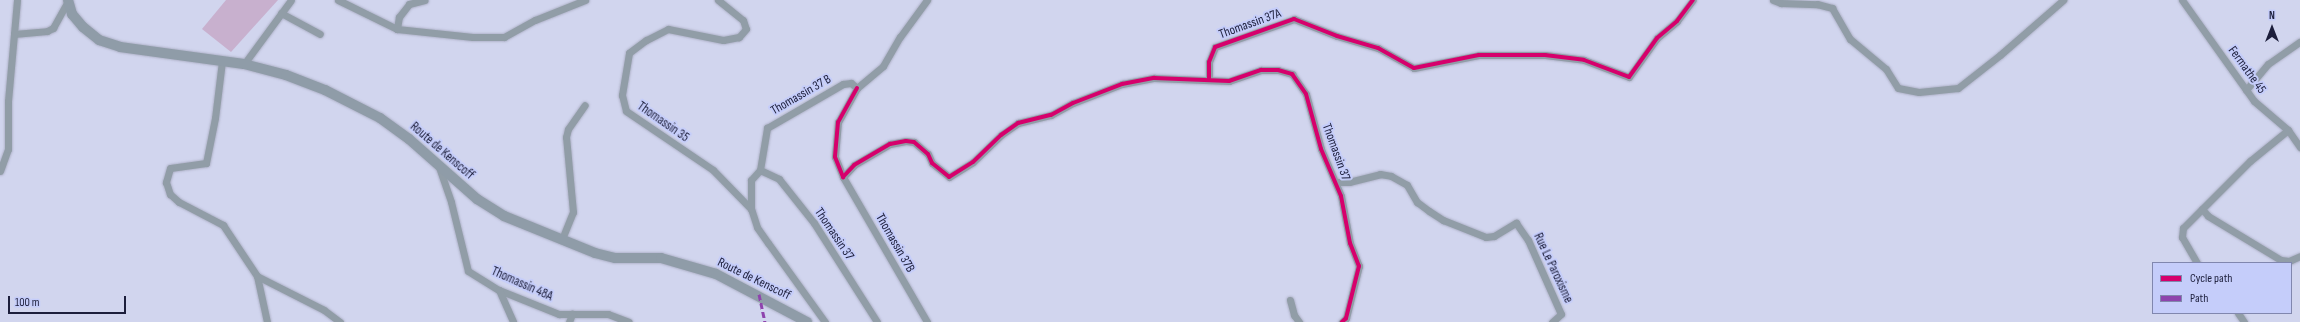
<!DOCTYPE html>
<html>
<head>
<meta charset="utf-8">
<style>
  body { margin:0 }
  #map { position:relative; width:2300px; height:322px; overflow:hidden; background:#d1d5ee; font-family:"Sofia Sans Condensed",sans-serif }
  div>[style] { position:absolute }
  .green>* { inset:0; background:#c8b0ce }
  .roads { filter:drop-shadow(0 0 1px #afb2c8) drop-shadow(0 0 1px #afb2c8) }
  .street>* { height:7px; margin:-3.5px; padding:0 3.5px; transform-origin:3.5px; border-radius:3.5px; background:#919da7 }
  .secondary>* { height:10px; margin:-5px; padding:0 5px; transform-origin:5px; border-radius:5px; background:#8f9ca8 }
  .quiet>* { height:3px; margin-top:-1.5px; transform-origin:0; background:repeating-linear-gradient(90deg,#8e44ad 0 6px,transparent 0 9px) }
  .cycleway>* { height:4px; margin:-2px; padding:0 2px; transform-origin:2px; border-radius:2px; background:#d6006c }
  span { translate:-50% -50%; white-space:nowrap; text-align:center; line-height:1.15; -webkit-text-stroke:4px #c5cdfa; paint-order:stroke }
  .street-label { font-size:13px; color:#1c1e3b }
  .legend { position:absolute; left:2152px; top:262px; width:140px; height:52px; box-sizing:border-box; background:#c5cdfa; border:1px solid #8187ae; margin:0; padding:5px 7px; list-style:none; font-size:12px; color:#1c1e3b }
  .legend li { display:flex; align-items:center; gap:8px; height:20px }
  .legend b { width:20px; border:1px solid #8187ae }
  .north { position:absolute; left:2252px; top:8px; width:40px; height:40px; -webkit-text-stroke:3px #c5cdfa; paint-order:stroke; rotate:0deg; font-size:11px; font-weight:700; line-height:16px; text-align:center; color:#1c1e3b }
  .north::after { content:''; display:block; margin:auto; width:14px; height:18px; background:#1c1e3b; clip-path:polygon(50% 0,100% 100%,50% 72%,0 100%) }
  .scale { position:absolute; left:8px; top:296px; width:118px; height:18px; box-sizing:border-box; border:2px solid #1c1e3b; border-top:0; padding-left:5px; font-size:12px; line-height:14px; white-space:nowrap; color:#1c1e3b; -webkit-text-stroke:3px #c5cdfa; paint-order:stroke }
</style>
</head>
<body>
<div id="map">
  <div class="green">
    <div style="clip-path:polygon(226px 0,278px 0,231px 52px,202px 29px)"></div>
  </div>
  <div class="roads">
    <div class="street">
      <div style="left:338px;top:0;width:66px;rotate:26.2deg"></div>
      <div style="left:397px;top:29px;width:76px;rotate:6deg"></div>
      <div style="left:473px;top:37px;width:31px"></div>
      <div style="left:504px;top:37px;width:35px;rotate:-29deg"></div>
      <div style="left:535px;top:20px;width:54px;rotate:-21.8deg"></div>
      <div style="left:718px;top:0;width:32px;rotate:39deg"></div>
      <div style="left:743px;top:20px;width:9px;rotate:72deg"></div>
      <div style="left:746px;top:29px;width:11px;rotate:131deg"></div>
      <div style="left:739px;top:37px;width:16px;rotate:169deg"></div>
      <div style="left:723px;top:40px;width:56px;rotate:-168.7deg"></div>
      <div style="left:668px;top:29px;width:25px;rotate:153deg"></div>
      <div style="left:646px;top:40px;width:21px;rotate:143deg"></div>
      <div style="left:629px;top:53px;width:43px;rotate:99.5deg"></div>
      <div style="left:622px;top:95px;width:16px;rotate:76deg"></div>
      <div style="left:626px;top:111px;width:105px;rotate:34.1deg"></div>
      <div style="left:713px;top:170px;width:54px;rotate:45.7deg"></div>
      <div style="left:1773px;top:0;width:9px;rotate:21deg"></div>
      <div style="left:1781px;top:3px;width:36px;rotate:2deg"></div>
      <div style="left:1817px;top:4px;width:16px;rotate:15deg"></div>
      <div style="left:1832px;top:8px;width:36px;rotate:60deg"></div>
      <div style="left:1850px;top:39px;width:47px;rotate:39.8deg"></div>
      <div style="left:1886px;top:69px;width:22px;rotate:58deg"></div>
      <div style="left:1898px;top:88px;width:21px;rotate:11deg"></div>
      <div style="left:1919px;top:92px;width:39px;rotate:-6deg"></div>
      <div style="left:1958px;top:88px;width:53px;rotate:-38.2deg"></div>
      <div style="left:2000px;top:55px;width:84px;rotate:-41.1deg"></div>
      <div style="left:2182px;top:0;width:124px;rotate:54.5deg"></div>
      <div style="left:2254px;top:101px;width:45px;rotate:40.5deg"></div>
      <div style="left:2288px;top:130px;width:21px;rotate:55deg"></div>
      <div style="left:281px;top:13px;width:44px;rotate:28.3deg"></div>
      <div style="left:397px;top:29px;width:12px;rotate:-81deg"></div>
      <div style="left:399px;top:17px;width:16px;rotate:-52deg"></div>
      <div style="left:409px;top:4px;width:16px;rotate:-14deg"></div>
      <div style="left:14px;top:34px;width:33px;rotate:-5deg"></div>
      <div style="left:47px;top:31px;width:7px;rotate:-27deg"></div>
      <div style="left:53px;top:28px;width:31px;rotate:-61deg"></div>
      <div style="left:222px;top:61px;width:57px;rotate:97deg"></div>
      <div style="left:215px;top:118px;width:46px;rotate:101.3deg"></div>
      <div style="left:206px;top:163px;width:36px;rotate:172deg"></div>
      <div style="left:170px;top:168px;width:15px;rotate:106deg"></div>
      <div style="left:166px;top:182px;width:13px;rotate:72deg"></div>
      <div style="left:170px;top:194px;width:12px;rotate:42deg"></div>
      <div style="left:179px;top:202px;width:50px;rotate:27.6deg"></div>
      <div style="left:223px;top:225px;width:61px;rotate:56.3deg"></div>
      <div style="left:257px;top:276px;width:47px;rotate:77.7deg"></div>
      <div style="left:244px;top:64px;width:79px;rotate:-53.7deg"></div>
      <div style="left:1209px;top:78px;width:16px;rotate:-90deg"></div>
      <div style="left:1209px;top:62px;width:16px;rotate:-68deg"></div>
      <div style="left:1215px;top:47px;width:84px;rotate:-19.5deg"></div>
      <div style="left:1294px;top:19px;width:46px;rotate:21.6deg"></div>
      <div style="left:1337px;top:36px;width:43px;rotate:16.3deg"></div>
      <div style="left:1378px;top:48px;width:41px;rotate:29.1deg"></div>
      <div style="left:1414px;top:68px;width:66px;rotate:-11.3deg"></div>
      <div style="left:1479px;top:55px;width:66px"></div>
      <div style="left:1545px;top:55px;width:39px;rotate:7deg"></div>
      <div style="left:1584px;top:60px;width:48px;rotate:20.7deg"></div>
      <div style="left:1629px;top:77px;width:48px;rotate:-54.3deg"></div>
      <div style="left:1657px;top:38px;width:26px;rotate:-40deg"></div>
      <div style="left:1677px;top:21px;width:26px;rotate:-53deg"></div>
      <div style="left:857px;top:88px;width:39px;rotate:119deg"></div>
      <div style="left:838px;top:122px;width:35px;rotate:95deg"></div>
      <div style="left:835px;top:157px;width:22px;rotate:68deg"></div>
      <div style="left:843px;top:177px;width:16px;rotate:-47deg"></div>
      <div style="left:854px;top:165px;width:42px;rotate:-30.3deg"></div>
      <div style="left:890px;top:144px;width:16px;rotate:-11deg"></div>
      <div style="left:906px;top:141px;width:8px;rotate:7deg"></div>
      <div style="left:914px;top:142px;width:18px;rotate:41deg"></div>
      <div style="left:928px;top:154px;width:10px;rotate:66deg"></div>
      <div style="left:932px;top:163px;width:22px;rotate:39deg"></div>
      <div style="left:949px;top:177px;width:28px;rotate:-32deg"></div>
      <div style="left:973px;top:162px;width:39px;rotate:-44deg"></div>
      <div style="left:1001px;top:135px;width:21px;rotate:-35deg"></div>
      <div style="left:1018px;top:123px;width:34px;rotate:-14deg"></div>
      <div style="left:1051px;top:115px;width:25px;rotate:-29deg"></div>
      <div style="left:1073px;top:103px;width:53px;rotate:-21.2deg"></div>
      <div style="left:1122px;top:84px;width:33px;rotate:-11deg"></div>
      <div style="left:1154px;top:78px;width:75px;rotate:2.3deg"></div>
      <div style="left:1229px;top:81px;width:34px;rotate:-19deg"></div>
      <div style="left:1261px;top:70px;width:17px"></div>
      <div style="left:1278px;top:70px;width:15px;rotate:16deg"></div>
      <div style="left:1292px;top:74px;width:24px;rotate:55deg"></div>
      <div style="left:1306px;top:94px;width:57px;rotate:74.7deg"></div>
      <div style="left:1321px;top:149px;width:51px;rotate:66.9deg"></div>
      <div style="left:1341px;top:196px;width:48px;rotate:79.2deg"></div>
      <div style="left:1350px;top:243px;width:25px;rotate:69deg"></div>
      <div style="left:1359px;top:266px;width:54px;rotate:104deg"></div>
      <div style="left:1346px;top:318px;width:6px;rotate:135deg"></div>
      <div style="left:2246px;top:90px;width:34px;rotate:-50deg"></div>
      <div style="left:2268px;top:64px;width:39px;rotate:-35deg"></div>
      <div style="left:439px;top:167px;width:37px;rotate:71deg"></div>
      <div style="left:451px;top:202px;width:71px;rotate:76.2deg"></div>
      <div style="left:468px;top:271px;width:36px;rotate:32deg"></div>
      <div style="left:499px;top:290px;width:65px;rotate:21.8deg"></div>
      <div style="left:559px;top:314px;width:49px"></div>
      <div style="left:608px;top:314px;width:22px;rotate:21deg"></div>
      <div style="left:760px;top:170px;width:21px;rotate:25deg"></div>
      <div style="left:779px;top:179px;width:56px;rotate:51.5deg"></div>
      <div style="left:814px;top:223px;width:117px;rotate:57.5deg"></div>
      <div style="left:0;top:171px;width:23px;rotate:-70deg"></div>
      <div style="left:8px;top:149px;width:48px;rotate:-90deg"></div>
      <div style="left:8px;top:101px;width:101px;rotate:-84.9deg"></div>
      <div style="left:843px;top:177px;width:168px;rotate:59.9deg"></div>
      <div style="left:1336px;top:182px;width:13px"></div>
      <div style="left:1349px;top:182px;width:32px;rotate:-14deg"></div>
      <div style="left:1380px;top:174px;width:11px;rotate:10deg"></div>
      <div style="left:1391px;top:176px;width:18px;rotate:29deg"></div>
      <div style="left:1407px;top:185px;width:20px;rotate:60deg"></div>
      <div style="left:1417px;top:202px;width:15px;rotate:37deg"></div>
      <div style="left:1429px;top:211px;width:17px;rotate:33deg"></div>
      <div style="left:1443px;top:220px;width:46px;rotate:21.6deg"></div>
      <div style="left:1486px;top:237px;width:8px;rotate:-7deg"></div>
      <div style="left:1494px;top:236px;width:26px;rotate:-31deg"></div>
      <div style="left:1516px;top:223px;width:21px;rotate:55deg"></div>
      <div style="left:1528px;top:240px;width:81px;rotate:66deg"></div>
      <div style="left:1561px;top:314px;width:12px;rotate:138deg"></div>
      <div style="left:2202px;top:209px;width:9px;rotate:49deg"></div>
      <div style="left:2208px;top:216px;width:85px;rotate:31.1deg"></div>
      <div style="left:2281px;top:260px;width:8px;rotate:7deg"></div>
      <div style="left:2289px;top:261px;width:12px;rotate:-24deg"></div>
      <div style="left:562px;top:239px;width:29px;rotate:-68deg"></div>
      <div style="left:573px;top:212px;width:75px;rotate:-95.3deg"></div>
      <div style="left:566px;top:137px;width:8px;rotate:-76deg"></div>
      <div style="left:568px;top:129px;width:29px;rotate:-55deg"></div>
      <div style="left:2197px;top:263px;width:30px;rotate:-120deg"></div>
      <div style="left:2182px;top:237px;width:9px;rotate:-84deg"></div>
      <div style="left:2183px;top:228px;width:95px;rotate:-45deg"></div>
      <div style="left:2250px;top:161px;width:49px;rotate:-39.2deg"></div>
      <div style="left:257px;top:276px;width:75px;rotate:26.9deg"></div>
      <div style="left:324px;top:310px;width:20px;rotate:37deg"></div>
      <div style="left:499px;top:290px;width:35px;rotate:66deg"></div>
      <div style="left:1290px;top:300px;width:16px;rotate:75deg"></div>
      <div style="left:1294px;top:315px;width:9px;rotate:54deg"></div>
      <div style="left:2238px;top:313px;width:11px;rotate:56deg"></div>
      <div style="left:569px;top:322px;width:9px;rotate:-69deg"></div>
      <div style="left:825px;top:322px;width:97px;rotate:-125.8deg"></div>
      <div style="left:768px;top:243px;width:19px;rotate:-125deg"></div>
      <div style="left:757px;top:227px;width:19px;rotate:-108deg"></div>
      <div style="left:751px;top:209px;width:29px;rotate:-90deg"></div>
      <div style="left:751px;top:180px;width:13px;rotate:-48deg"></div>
      <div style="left:760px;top:170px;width:43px;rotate:-80.5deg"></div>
      <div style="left:767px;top:128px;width:88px;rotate:-30.1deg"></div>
      <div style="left:843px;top:84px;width:8px;rotate:-7deg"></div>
      <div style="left:851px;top:83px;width:8px;rotate:40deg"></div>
      <div style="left:857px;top:88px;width:34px;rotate:-40deg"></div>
      <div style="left:883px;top:66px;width:34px;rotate:-60deg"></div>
      <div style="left:900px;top:37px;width:46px;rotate:-53.9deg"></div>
    </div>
    <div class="secondary">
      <div style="left:68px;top:0;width:15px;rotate:74deg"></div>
      <div style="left:72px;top:14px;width:17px;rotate:50deg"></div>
      <div style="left:83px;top:27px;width:21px;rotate:39deg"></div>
      <div style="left:99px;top:40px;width:22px;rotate:18deg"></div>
      <div style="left:120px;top:47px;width:125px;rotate:7.8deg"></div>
      <div style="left:244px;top:64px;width:43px;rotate:14.7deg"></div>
      <div style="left:286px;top:75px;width:42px;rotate:21deg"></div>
      <div style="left:325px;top:90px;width:62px;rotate:27deg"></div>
      <div style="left:380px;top:118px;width:36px;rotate:36deg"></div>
      <div style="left:409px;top:139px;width:91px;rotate:41.4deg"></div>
      <div style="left:477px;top:199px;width:32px;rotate:32deg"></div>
      <div style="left:504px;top:216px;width:98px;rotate:22.1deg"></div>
      <div style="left:595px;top:253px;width:21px;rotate:14deg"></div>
      <div style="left:615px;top:258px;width:46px"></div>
      <div style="left:661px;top:258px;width:57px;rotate:16.2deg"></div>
      <div style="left:716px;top:274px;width:103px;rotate:27.8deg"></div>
    </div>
  </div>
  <div class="quiet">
    <div style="left:759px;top:294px;width:29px;rotate:78deg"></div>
  </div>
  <div class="cycleway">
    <div style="left:1209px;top:78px;width:16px;rotate:-90deg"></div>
    <div style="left:1209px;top:62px;width:16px;rotate:-68deg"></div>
    <div style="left:1215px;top:47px;width:84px;rotate:-19.5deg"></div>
    <div style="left:1294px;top:19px;width:46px;rotate:21.6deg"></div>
    <div style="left:1337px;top:36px;width:43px;rotate:16.3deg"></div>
    <div style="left:1378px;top:48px;width:41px;rotate:29.1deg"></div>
    <div style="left:1414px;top:68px;width:66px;rotate:-11.3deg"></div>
    <div style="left:1479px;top:55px;width:66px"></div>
    <div style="left:1545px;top:55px;width:39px;rotate:7deg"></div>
    <div style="left:1584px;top:60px;width:48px;rotate:20.7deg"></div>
    <div style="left:1629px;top:77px;width:48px;rotate:-54.3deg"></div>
    <div style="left:1657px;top:38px;width:26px;rotate:-40deg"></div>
    <div style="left:1677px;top:21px;width:26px;rotate:-53deg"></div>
    <div style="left:857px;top:88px;width:39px;rotate:119deg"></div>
    <div style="left:838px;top:122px;width:35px;rotate:95deg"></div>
    <div style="left:835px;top:157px;width:22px;rotate:68deg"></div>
    <div style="left:843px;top:177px;width:16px;rotate:-47deg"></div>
    <div style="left:854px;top:165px;width:42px;rotate:-30.3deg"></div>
    <div style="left:890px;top:144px;width:16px;rotate:-11deg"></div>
    <div style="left:906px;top:141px;width:8px;rotate:7deg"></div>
    <div style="left:914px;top:142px;width:18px;rotate:41deg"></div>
    <div style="left:928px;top:154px;width:10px;rotate:66deg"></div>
    <div style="left:932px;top:163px;width:22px;rotate:39deg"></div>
    <div style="left:949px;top:177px;width:28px;rotate:-32deg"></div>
    <div style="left:973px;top:162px;width:39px;rotate:-44deg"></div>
    <div style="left:1001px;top:135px;width:21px;rotate:-35deg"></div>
    <div style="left:1018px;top:123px;width:34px;rotate:-14deg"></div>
    <div style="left:1051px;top:115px;width:25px;rotate:-29deg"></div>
    <div style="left:1073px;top:103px;width:53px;rotate:-21.2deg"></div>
    <div style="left:1122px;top:84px;width:33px;rotate:-11deg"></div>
    <div style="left:1154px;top:78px;width:75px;rotate:2.3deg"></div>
    <div style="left:1229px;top:81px;width:34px;rotate:-19deg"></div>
    <div style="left:1261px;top:70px;width:17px"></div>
    <div style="left:1278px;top:70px;width:15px;rotate:16deg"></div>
    <div style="left:1292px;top:74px;width:24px;rotate:55deg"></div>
    <div style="left:1306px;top:94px;width:57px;rotate:74.7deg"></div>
    <div style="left:1321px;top:149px;width:51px;rotate:66.9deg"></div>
    <div style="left:1341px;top:196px;width:48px;rotate:79.2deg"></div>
    <div style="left:1350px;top:243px;width:25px;rotate:69deg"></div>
    <div style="left:1359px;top:266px;width:54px;rotate:104deg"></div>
    <div style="left:1346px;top:318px;width:6px;rotate:135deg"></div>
  </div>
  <div class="street-label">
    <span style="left:1250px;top:24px;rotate:-20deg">Thomassin 37A</span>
    <span style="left:2247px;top:70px;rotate:54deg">Fermathe 45</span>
    <span style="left:801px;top:95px;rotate:-30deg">Thomassin 37 B</span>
    <span style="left:663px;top:122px;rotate:35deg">Thomassin 35</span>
    <span style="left:442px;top:151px;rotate:41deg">Route de Kenscoff</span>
    <span style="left:1336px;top:152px;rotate:70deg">Thomassin 37</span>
    <span style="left:834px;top:234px;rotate:56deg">Thomassin 37</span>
    <span style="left:895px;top:243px;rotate:60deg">Thomassin 37B</span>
    <span style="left:1553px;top:268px;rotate:65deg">Rue Le Paroxisme</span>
    <span style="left:754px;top:279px;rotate:26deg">Route de Kenscoff</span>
    <span style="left:522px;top:284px;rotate:24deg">Thomassin 48A</span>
  </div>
  <ul class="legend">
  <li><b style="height:5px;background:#d6006c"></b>Cycle path</li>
  <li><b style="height:5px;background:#8e44ad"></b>Path</li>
  </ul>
  <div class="north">N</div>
  <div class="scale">100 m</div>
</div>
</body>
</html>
